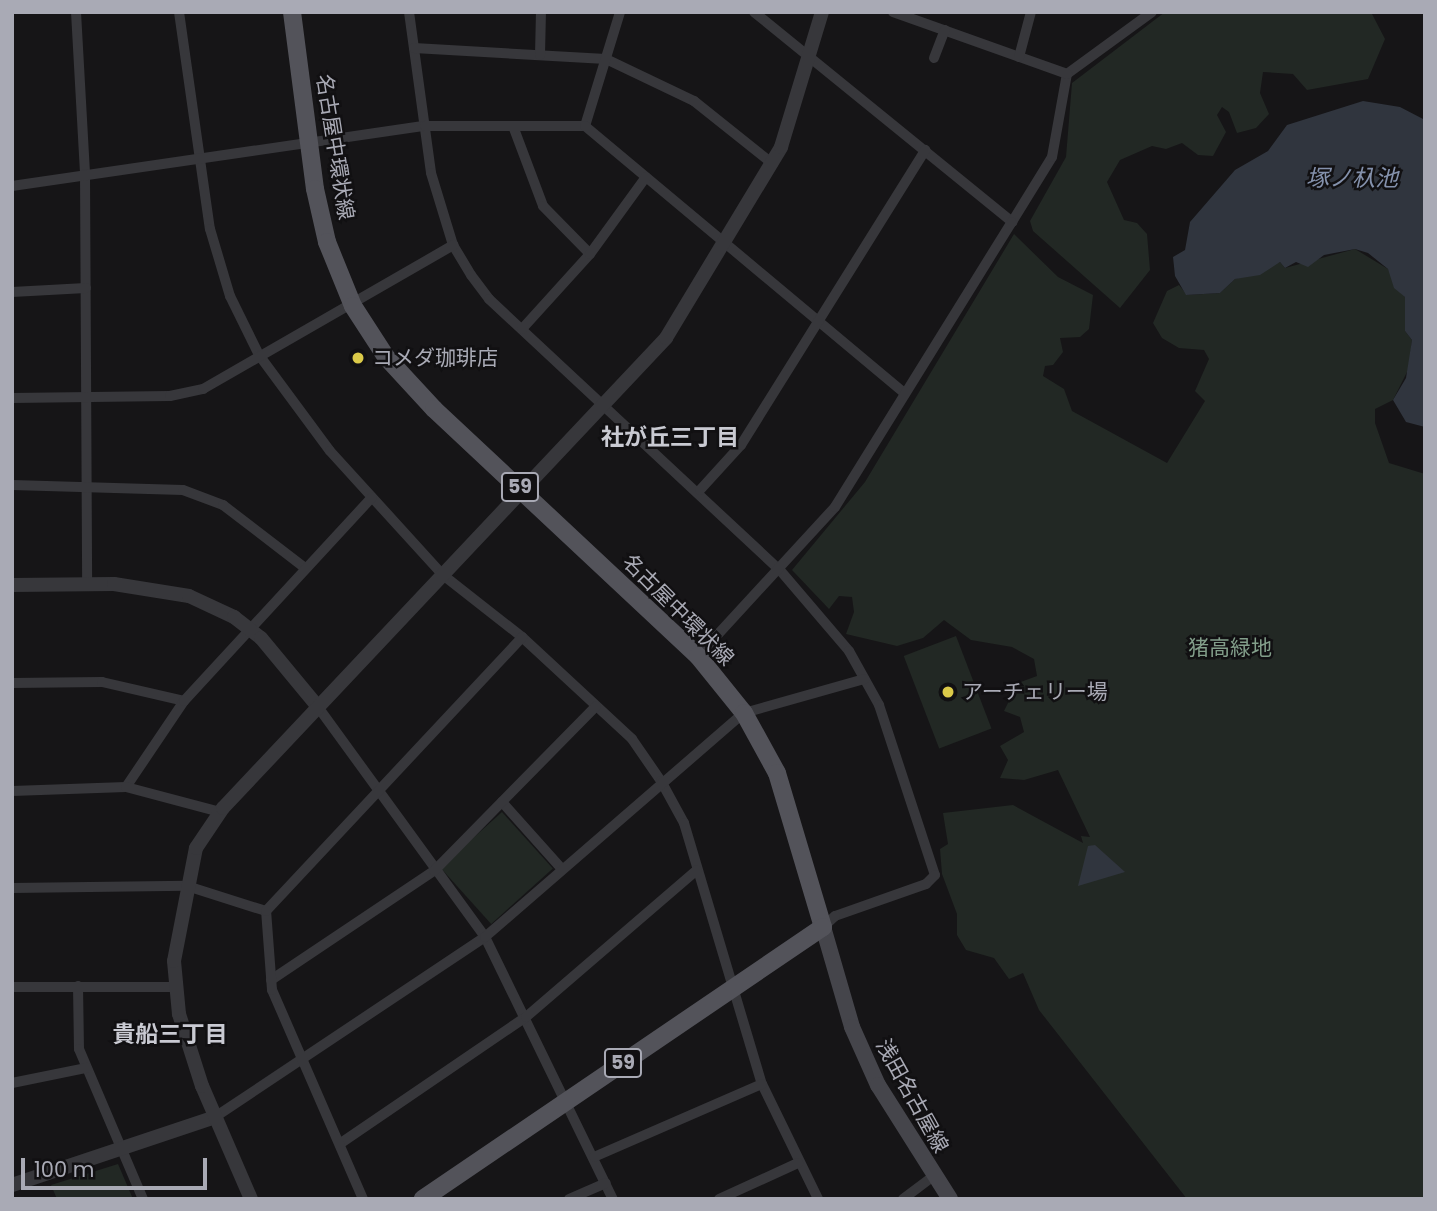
<!DOCTYPE html>
<html>
<head>
<meta charset="utf-8">
<style>
  body { margin:0 }
  #map { position:relative; width:1437px; height:1211px; overflow:hidden; background:#161517; font-family:Poppins,"Noto Sans JP",sans-serif }
  div>[style] { position:absolute }
  .green>* { inset:0; background:#222824; transform-origin:0 0 }
  .water>* { inset:0; background:#30353e }
  .minor>* { height:10px; margin:-5px; padding:0 5px; transform-origin:5px; border-radius:5px; background:#37373b }
  .tertiary>* { height:14px; margin:-7px; padding:0 7px; transform-origin:7px; border-radius:7px; background:#37373b }
  .secondary>* { height:16px; margin:-8px; padding:0 8px; transform-origin:8px; border-radius:8px; background:#45454b }
  .primary>* { height:18px; margin:-9px; padding:0 9px; transform-origin:9px; border-radius:9px; background:#53535a }
  .dots>* { width:19px; height:19px; translate:-50% -50%; box-sizing:border-box; border:4px solid #111012; border-radius:50% }
  span { translate:-50% -50%; white-space:nowrap; text-align:center; line-height:1.15; -webkit-text-stroke:5px #111012; paint-order:stroke }
  .shield-label span { padding:2px 5px; background:#111012; border:2px solid; border-radius:5px; -webkit-text-stroke-width:0 }
  .shield-label { font-size:19px; color:#a9aab5; font-weight:700 }
  .street-label { font-size:21px; color:#a9aab5 }
  .poi-label { font-size:21px; color:#a9aab5 }
  .left { translate:0 -50%; text-align:left }
  .park-label { font-size:21px; color:#829e8a }
  .water-label { font-size:23px; color:#8491ac; font-style:italic }
  .neighbourhood-label { font-size:23px; color:#c9cad2; font-weight:700 }
  .frame { position:absolute; inset:0; border:14px solid #a9aab5; pointer-events:none }
  .scale { position:absolute; left:21px; top:1158px; width:186px; height:32px; box-sizing:border-box; border:4px solid #a9aab5; border-top:0; padding-left:9px; font-size:21px; line-height:24px; white-space:nowrap; color:#a9aab5; -webkit-text-stroke:5px #111012; paint-order:stroke }
</style>
</head>
<body>
<div id="map">
  <div class="green">
    <div style="clip-path:polygon(1165px 12px,1371px 12px,1385px 39px,1368px 79px,1307px 90px,1293px 74px,1263px 72px,1260px 93px,1269px 114px,1256px 128px,1237px 133px,1229px 112px,1222px 107px,1217px 115px,1226px 132px,1213px 156px,1198px 155px,1182px 143px,1166px 149px,1152px 146px,1120px 160px,1107px 182px,1124px 220px,1137px 223px,1147px 234px,1150px 270px,1120px 308px,1033px 231px,1030px 221px,1066px 157px,1072px 83px)"></div>
    <div style="clip-path:polygon(1014px 234px,1058px 277px,1093px 295px,1089px 329px,1080px 337px,1060px 338px,1063px 352px,1053px 365px,1045px 366px,1043px 376px,1064px 389px,1072px 411px,1167px 463px,1205px 401px,1195px 391px,1209px 359px,1204px 350px,1179px 348px,1162px 338px,1153px 323px,1167px 291px,1179px 285px,1187px 295px,1220px 293px,1235px 279px,1280px 262px,1285px 268px,1355px 249px,1388px 269px,1405px 297px,1405px 331px,1412px 340px,1409px 368px,1393px 400px,1375px 409px,1375px 423px,1389px 463px,1425px 474px,1425px 1199px,1187px 1199px,1039px 1010px,1023px 973px,1009px 979px,994px 958px,966px 950px,957px 935px,957px 914px,942px 874px,940px 849px,948px 844px,943px 813px,1013px 805px,1083px 843px,1081px 836px,1090px 837px,1058px 770px,1024px 780px,1000px 778px,1008px 760px,1000px 746px,1024px 732px,1020px 717px,1004px 711px,1018px 683px,1037px 676px,1034px 659px,1012px 647px,971px 640px,944px 620px,923px 638px,897px 646px,846px 634px,854px 612px,852px 597px,839px 596px,829px 609px,792px 570px,865px 482px)"></div>
    <div style="left:956px;top:636px;width:99px;height:56px;rotate:69deg"></div>
    <div style="left:502px;top:812px;width:76px;height:83px;rotate:48deg"></div>
    <div style="clip-path:polygon(118px 1164px,133px 1199px,57px 1199px,51px 1185px)"></div>
  </div>
  <div class="water">
    <div style="clip-path:polygon(1363px 101px,1400px 107px,1425px 120px,1425px 427px,1406px 422px,1393px 400px,1406px 378px,1412px 340px,1405px 331px,1405px 297px,1394px 288px,1388px 269px,1368px 253px,1355px 249px,1324px 255px,1308px 267px,1296px 262px,1285px 268px,1280px 262px,1260px 275px,1235px 279px,1220px 293px,1186px 295px,1175px 276px,1173px 257px,1185px 250px,1190px 222px,1235px 170px,1268px 151px,1287px 125px)"></div>
    <div style="clip-path:polygon(1095px 845px,1125px 872px,1078px 886px,1088px 846px)"></div>
  </div>
  <div class="minor">
    <div style="left:76px;top:12px;width:162px;rotate:86.8deg"></div>
    <div style="left:85px;top:174px;width:410px;rotate:89.7deg"></div>
    <div style="left:179px;top:12px;width:219px;rotate:81.9deg"></div>
    <div style="left:210px;top:229px;width:70px;rotate:73.4deg"></div>
    <div style="left:230px;top:296px;width:66px;rotate:63.8deg"></div>
    <div style="left:259px;top:355px;width:119px;rotate:53.5deg"></div>
    <div style="left:330px;top:451px;width:168px;rotate:47.7deg"></div>
    <div style="left:443px;top:575px;width:100px;rotate:38.1deg"></div>
    <div style="left:522px;top:637px;width:150px;rotate:42.8deg"></div>
    <div style="left:632px;top:739px;width:51px;rotate:55.4deg"></div>
    <div style="left:661px;top:781px;width:48px;rotate:61.3deg"></div>
    <div style="left:684px;top:823px;width:272px;rotate:73.4deg"></div>
    <div style="left:762px;top:1084px;width:128px;rotate:64deg"></div>
    <div style="left:409px;top:12px;width:162px;rotate:82.2deg"></div>
    <div style="left:431px;top:173px;width:75px;rotate:73deg"></div>
    <div style="left:453px;top:245px;width:35px;rotate:59deg"></div>
    <div style="left:471px;top:275px;width:30px;rotate:53deg"></div>
    <div style="left:489px;top:299px;width:396px;rotate:43deg"></div>
    <div style="left:779px;top:569px;width:108px;rotate:49.5deg"></div>
    <div style="left:849px;top:651px;width:62px;rotate:60.9deg"></div>
    <div style="left:879px;top:705px;width:179px;rotate:71.8deg"></div>
    <div style="left:935px;top:875px;width:13px;rotate:135deg"></div>
    <div style="left:926px;top:884px;width:96px;rotate:160.6deg"></div>
    <div style="left:835px;top:916px;width:16px;rotate:137deg"></div>
    <div style="left:754px;top:12px;width:333px;rotate:39.1deg"></div>
    <div style="left:1012px;top:222px;width:76px;rotate:-58.4deg"></div>
    <div style="left:1052px;top:157px;width:84px;rotate:-79.8deg"></div>
    <div style="left:1067px;top:74px;width:105px;rotate:-36.1deg"></div>
    <div style="left:893px;top:12px;width:185px;rotate:19.6deg"></div>
    <div style="left:414px;top:48px;width:192px;rotate:3.3deg"></div>
    <div style="left:606px;top:59px;width:98px;rotate:25.5deg"></div>
    <div style="left:694px;top:101px;width:101px;rotate:38.6deg"></div>
    <div style="left:540px;top:55px;width:43px;rotate:-88.7deg"></div>
    <div style="left:1019px;top:57px;width:47px;rotate:-75.1deg"></div>
    <div style="left:934px;top:58px;width:30px;rotate:-69deg"></div>
    <div style="left:513px;top:126px;width:85px;rotate:69.4deg"></div>
    <div style="left:543px;top:206px;width:67px;rotate:45.6deg"></div>
    <div style="left:585px;top:126px;width:119px;rotate:-72.9deg"></div>
    <div style="left:12px;top:186px;width:417px;rotate:-8.3deg"></div>
    <div style="left:425px;top:126px;width:160px"></div>
    <div style="left:585px;top:126px;width:417px;rotate:39.9deg"></div>
    <div style="left:12px;top:292px;width:74px;rotate:-3.1deg"></div>
    <div style="left:522px;top:329px;width:101px;rotate:-47.8deg"></div>
    <div style="left:590px;top:254px;width:95px;rotate:-54deg"></div>
    <div style="left:12px;top:398px;width:158px;rotate:-0.7deg"></div>
    <div style="left:170px;top:396px;width:34px;rotate:-12deg"></div>
    <div style="left:203px;top:389px;width:289px;rotate:-29.9deg"></div>
    <div style="left:12px;top:485px;width:171px;rotate:1.7deg"></div>
    <div style="left:183px;top:490px;width:43px;rotate:20.6deg"></div>
    <div style="left:223px;top:505px;width:103px;rotate:37.5deg"></div>
    <div style="left:700px;top:490px;width:61px;rotate:-47.7deg"></div>
    <div style="left:741px;top:445px;width:348px;rotate:-58deg"></div>
    <div style="left:698px;top:656px;width:202px;rotate:-47.4deg"></div>
    <div style="left:835px;top:507px;width:335px;rotate:-58.2deg"></div>
    <div style="left:12px;top:683px;width:90px;rotate:-0.6deg"></div>
    <div style="left:102px;top:682px;width:84px;rotate:13deg"></div>
    <div style="left:318px;top:707px;width:284px;rotate:54deg"></div>
    <div style="left:485px;top:937px;width:292px;rotate:64deg"></div>
    <div style="left:126px;top:787px;width:104px;rotate:-56deg"></div>
    <div style="left:184px;top:701px;width:277px;rotate:-47.3deg"></div>
    <div style="left:12px;top:791px;width:114px;rotate:-2deg"></div>
    <div style="left:126px;top:787px;width:97px;rotate:14.9deg"></div>
    <div style="left:502px;top:802px;width:90px;rotate:48.2deg"></div>
    <div style="left:12px;top:888px;width:175px;rotate:-0.7deg"></div>
    <div style="left:187px;top:886px;width:83px;rotate:17.6deg"></div>
    <div style="left:271px;top:980px;width:196px;rotate:-33.8deg"></div>
    <div style="left:434px;top:871px;width:231px;rotate:-45.5deg"></div>
    <div style="left:78px;top:986px;width:63px;rotate:89.1deg"></div>
    <div style="left:79px;top:1049px;width:163px;rotate:66.9deg"></div>
    <div style="left:12px;top:987px;width:164px"></div>
    <div style="left:12px;top:1083px;width:76px;rotate:-11.5deg"></div>
    <div style="left:215px;top:1117px;width:324px;rotate:-33.7deg"></div>
    <div style="left:485px;top:937px;width:342px;rotate:-40.9deg"></div>
    <div style="left:744px;top:713px;width:125px;rotate:-15.8deg"></div>
    <div style="left:341px;top:1143px;width:224px;rotate:-34.3deg"></div>
    <div style="left:526px;top:1017px;width:225px;rotate:-40.7deg"></div>
    <div style="left:594px;top:1157px;width:183px;rotate:-23.5deg"></div>
    <div style="left:363px;top:1199px;width:228px;rotate:-113.5deg"></div>
    <div style="left:272px;top:990px;width:79px;rotate:-94.3deg"></div>
    <div style="left:266px;top:911px;width:375px;rotate:-46.9deg"></div>
    <div style="left:569px;top:1199px;width:40px;rotate:-23.4deg"></div>
    <div style="left:719px;top:1199px;width:87px;rotate:-24.5deg"></div>
    <div style="left:903px;top:1199px;width:38px;rotate:-37deg"></div>
  </div>
  <div class="tertiary">
    <div style="left:12px;top:585px;width:102px;rotate:-0.6deg"></div>
    <div style="left:114px;top:584px;width:76px;rotate:9.1deg"></div>
    <div style="left:189px;top:596px;width:50px;rotate:25deg"></div>
    <div style="left:234px;top:617px;width:34px;rotate:38deg"></div>
    <div style="left:261px;top:638px;width:89px;rotate:50.4deg"></div>
    <div style="left:12px;top:1185px;width:214px;rotate:-18.5deg"></div>
    <div style="left:251px;top:1199px;width:123px;rotate:-113.4deg"></div>
    <div style="left:202px;top:1086px;width:76px;rotate:-107.7deg"></div>
    <div style="left:179px;top:1014px;width:53px;rotate:-95.4deg"></div>
    <div style="left:174px;top:961px;width:115px;rotate:-79deg"></div>
    <div style="left:196px;top:848px;width:48px;rotate:-56deg"></div>
    <div style="left:223px;top:808px;width:646px;rotate:-46.69deg"></div>
    <div style="left:666px;top:338px;width:223px;rotate:-58.9deg"></div>
    <div style="left:781px;top:147px;width:141px;rotate:-73.1deg"></div>
  </div>
  <div class="secondary">
    <div style="left:823px;top:927px;width:104px;rotate:73.8deg"></div>
    <div style="left:852px;top:1027px;width:64px;rotate:65.9deg"></div>
    <div style="left:878px;top:1085px;width:135px;rotate:57.7deg"></div>
  </div>
  <div class="primary">
    <div style="left:292px;top:12px;width:178px;rotate:82.6deg"></div>
    <div style="left:315px;top:189px;width:54px;rotate:77.2deg"></div>
    <div style="left:327px;top:242px;width:69px;rotate:67.9deg"></div>
    <div style="left:353px;top:306px;width:61px;rotate:57.1deg"></div>
    <div style="left:386px;top:357px;width:71px;rotate:47.3deg"></div>
    <div style="left:434px;top:409px;width:362px;rotate:43.1deg"></div>
    <div style="left:698px;top:656px;width:73px;rotate:51.1deg"></div>
    <div style="left:744px;top:713px;width:68px;rotate:61.2deg"></div>
    <div style="left:777px;top:773px;width:161px;rotate:73.4deg"></div>
    <div style="left:823px;top:927px;width:484px;rotate:145.8deg"></div>
  </div>
  <div class="dots">
    <div style="left:358px;top:358px;background:#dbca49"></div>
    <div style="left:948px;top:692px;background:#dbca49"></div>
  </div>
  <div class="shield-label">
    <span style="left:520px;top:487px">59</span>
    <span style="left:623px;top:1063px">59</span>
  </div>
  <div class="street-label">
    <span style="left:335px;top:147px;rotate:81deg">名古屋中環状線</span>
    <span style="left:678px;top:610px;rotate:45deg">名古屋中環状線</span>
    <span style="left:912px;top:1096px;rotate:61deg">浅田名古屋線</span>
  </div>
  <div class="poi-label">
    <span class="left" style="left:372px;top:358px">コメダ珈琲店</span>
    <span class="left" style="left:962px;top:692px">アーチェリー場</span>
  </div>
  <div class="park-label">
    <span style="left:1230px;top:648px">猪高緑地</span>
  </div>
  <div class="water-label">
    <span style="left:1352px;top:178px">塚ノ杁池</span>
  </div>
  <div class="neighbourhood-label">
    <span style="left:670px;top:437px">社が丘三丁目</span>
    <span style="left:170px;top:1034px">貴船三丁目</span>
  </div>
  <div class="frame"></div>
  <div class="scale">100 m</div>
</div>
</body>
</html>
